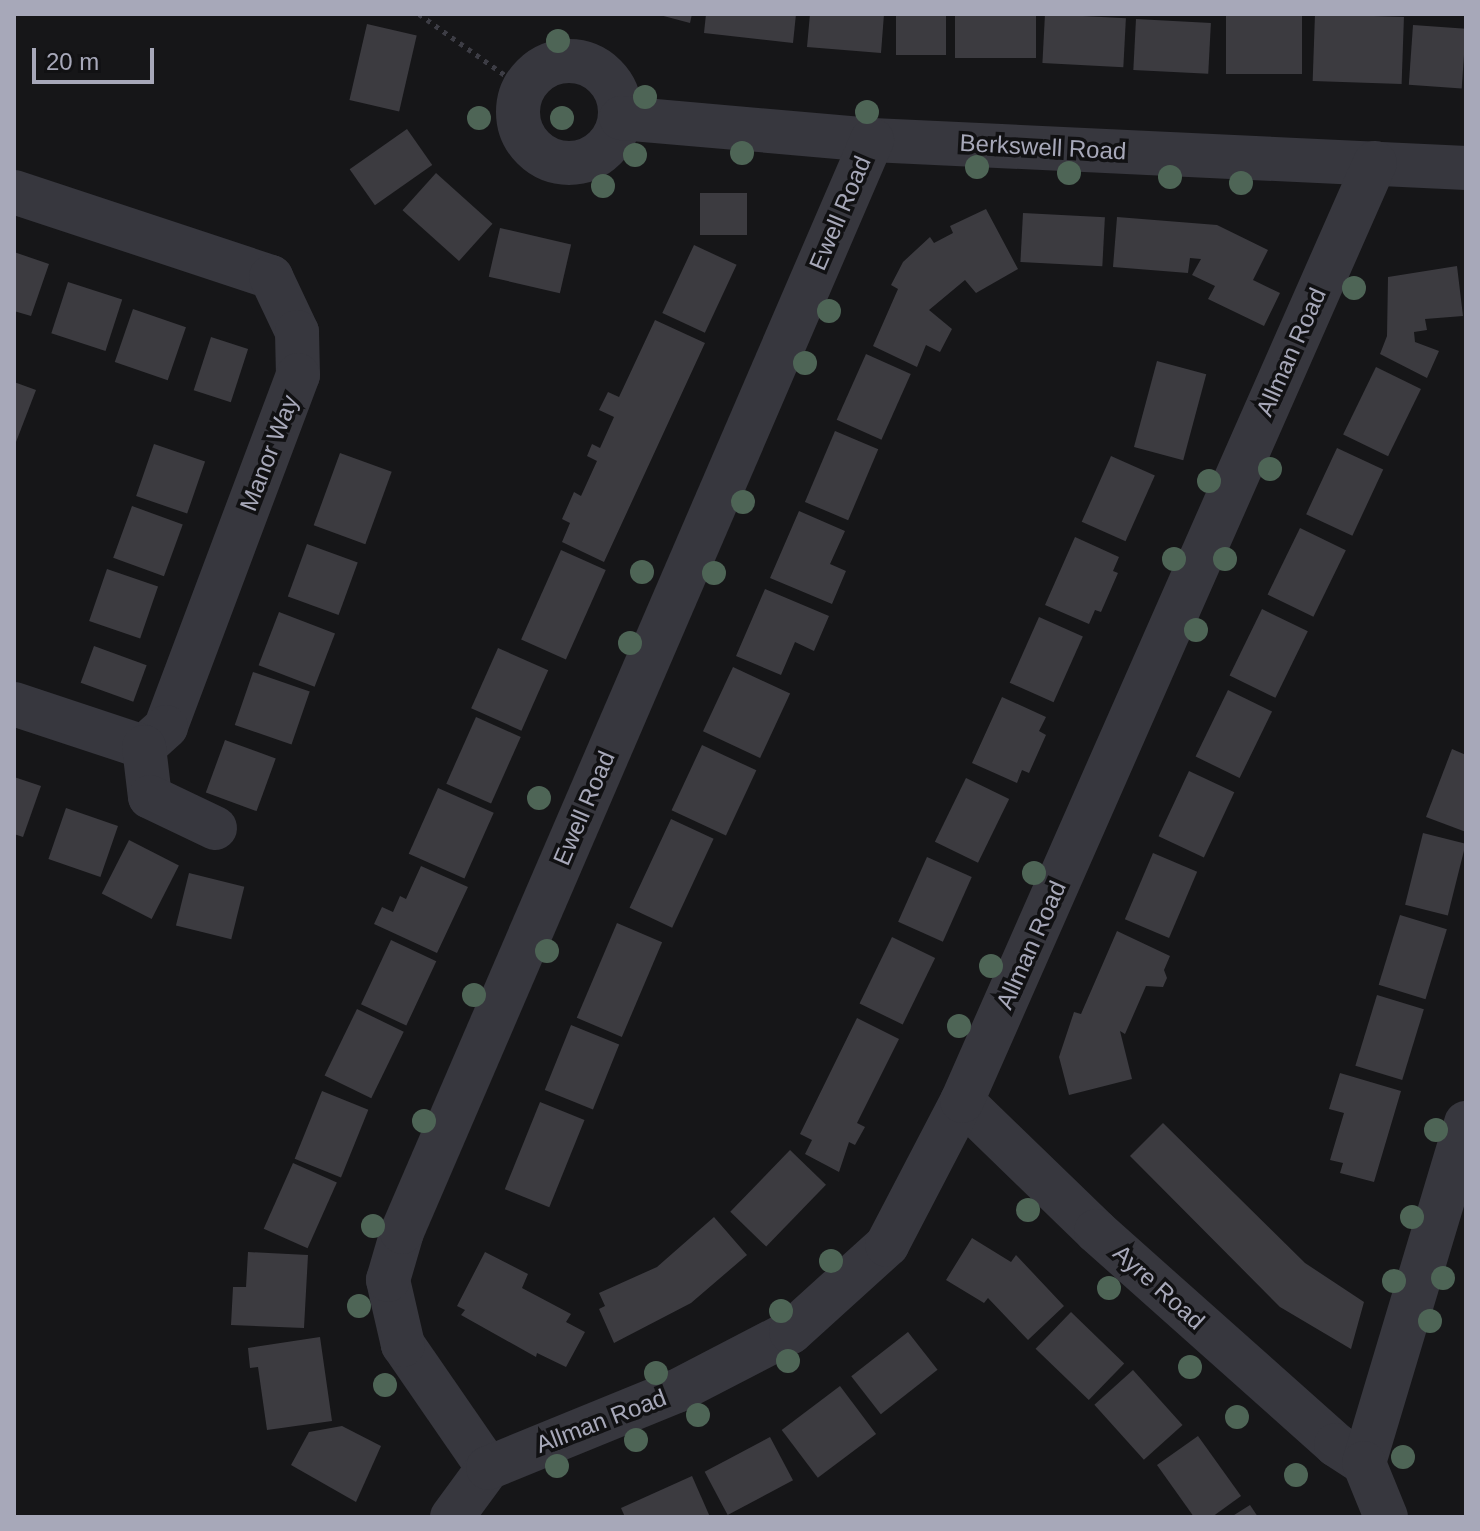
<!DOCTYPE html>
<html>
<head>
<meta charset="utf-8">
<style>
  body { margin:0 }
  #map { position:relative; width:1480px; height:1531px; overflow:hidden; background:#161618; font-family:Helvetica,sans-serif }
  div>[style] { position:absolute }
  .building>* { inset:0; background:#3c3b40; transform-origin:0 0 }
  .path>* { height:5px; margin-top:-2.5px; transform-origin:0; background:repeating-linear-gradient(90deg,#3d3d45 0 4px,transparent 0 10px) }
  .minor>* { height:44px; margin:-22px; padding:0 22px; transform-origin:22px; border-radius:22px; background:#37373e }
  .minor>.ring { margin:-22px; padding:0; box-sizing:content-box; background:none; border:44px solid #37373e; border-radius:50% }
  .trees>* { width:24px; height:24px; margin:-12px; border-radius:50%; background:#4e6556 }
  span { translate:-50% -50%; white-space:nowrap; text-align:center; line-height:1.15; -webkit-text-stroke:7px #111113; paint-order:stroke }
  .street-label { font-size:24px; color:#a7a8b9 }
  .frame { position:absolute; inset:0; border:16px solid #a7a8b9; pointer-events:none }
  .scale { position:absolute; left:32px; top:48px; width:122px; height:36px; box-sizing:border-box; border:4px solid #a7a8b9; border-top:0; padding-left:10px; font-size:24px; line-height:28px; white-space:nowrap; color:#a7a8b9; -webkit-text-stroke:6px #111113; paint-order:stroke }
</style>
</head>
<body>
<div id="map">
  <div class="building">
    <div style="clip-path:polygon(656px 14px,692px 14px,690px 23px)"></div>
    <div style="clip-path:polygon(706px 14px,796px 14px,793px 43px,704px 33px)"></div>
    <div style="clip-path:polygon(810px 14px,884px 14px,881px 53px,807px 47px)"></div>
    <div style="left:896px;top:14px;width:50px;height:41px"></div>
    <div style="left:955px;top:14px;width:81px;height:44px"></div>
    <div style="left:1045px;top:14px;width:81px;height:49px;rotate:3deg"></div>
    <div style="left:1226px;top:14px;width:76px;height:60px"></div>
    <div style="left:1315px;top:14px;width:89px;height:67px;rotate:2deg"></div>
    <div style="left:1136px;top:19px;width:75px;height:51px;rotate:3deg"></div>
    <div style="left:367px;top:24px;width:51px;height:78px;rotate:13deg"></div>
    <div style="left:1413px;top:25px;width:53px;height:60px;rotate:4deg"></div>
    <div style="left:407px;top:129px;width:44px;height:70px;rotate:55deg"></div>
    <div style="left:436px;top:173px;width:76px;height:50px;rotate:42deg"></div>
    <div style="left:700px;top:193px;width:47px;height:42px"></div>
    <div style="clip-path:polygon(986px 209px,1018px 269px,976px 293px,965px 280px,929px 310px,952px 329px,940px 352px,926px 345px,917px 367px,873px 346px,898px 289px,891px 285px,903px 262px,930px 237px,934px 243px,953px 233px,950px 226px)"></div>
    <div style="left:1023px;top:213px;width:82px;height:49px;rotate:3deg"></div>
    <div style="clip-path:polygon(1117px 217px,1217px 225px,1268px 250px,1253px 280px,1280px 293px,1264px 326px,1208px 299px,1215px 286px,1192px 275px,1201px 259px,1190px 258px,1188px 273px,1113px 267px)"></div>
    <div style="left:500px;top:228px;width:73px;height:50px;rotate:13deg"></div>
    <div style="left:694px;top:245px;width:47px;height:75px;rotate:25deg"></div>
    <div style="clip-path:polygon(14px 252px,49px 264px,31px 316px,14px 311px)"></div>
    <div style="clip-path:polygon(1457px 266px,1463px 316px,1425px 319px,1427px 330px,1414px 332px,1415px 342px,1439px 351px,1427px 378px,1380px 354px,1387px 336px,1388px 277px)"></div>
    <div style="left:68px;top:282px;width:57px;height:54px;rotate:18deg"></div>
    <div style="left:133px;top:309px;width:56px;height:56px;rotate:19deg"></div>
    <div style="clip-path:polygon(655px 320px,705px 343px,604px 562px,562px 542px,570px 523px,562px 519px,574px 492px,581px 496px,597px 461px,587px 456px,592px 444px,600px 448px,614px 417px,599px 410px,608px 392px,619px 397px)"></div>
    <div style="left:211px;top:337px;width:39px;height:56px;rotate:18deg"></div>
    <div style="left:866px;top:354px;width:49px;height:72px;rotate:24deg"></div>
    <div style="left:1157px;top:361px;width:51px;height:89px;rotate:15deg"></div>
    <div style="left:1376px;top:367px;width:50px;height:75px;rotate:26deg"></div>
    <div style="clip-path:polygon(14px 382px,36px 390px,16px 442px,14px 441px)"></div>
    <div style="left:835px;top:431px;width:47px;height:77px;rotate:23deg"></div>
    <div style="left:154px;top:444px;width:54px;height:55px;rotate:19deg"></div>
    <div style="left:1337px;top:448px;width:51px;height:73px;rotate:25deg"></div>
    <div style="left:340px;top:453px;width:55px;height:77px;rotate:20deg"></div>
    <div style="left:1111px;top:456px;width:48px;height:72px;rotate:24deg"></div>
    <div style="left:132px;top:506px;width:54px;height:55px;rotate:20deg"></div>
    <div style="clip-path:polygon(799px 511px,845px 531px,830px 564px,846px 571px,832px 604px,770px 578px)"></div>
    <div style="left:1300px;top:528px;width:51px;height:74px;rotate:26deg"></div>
    <div style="clip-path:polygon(1075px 537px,1119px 557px,1113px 571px,1118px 573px,1101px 612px,1095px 610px,1089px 624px,1045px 605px)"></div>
    <div style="left:307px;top:544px;width:54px;height:56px;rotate:20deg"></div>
    <div style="left:561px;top:550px;width:49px;height:98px;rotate:24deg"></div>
    <div style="left:107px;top:569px;width:54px;height:55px;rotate:19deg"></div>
    <div style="clip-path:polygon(765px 589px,829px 616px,814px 651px,795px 642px,781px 675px,736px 656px)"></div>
    <div style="left:1262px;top:609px;width:51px;height:74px;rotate:26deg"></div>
    <div style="left:279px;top:612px;width:60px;height:57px;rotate:21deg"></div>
    <div style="left:1039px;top:617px;width:48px;height:72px;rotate:24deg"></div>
    <div style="left:94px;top:646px;width:56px;height:39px;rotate:20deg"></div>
    <div style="left:498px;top:648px;width:55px;height:66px;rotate:24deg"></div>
    <div style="left:733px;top:667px;width:63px;height:71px;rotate:25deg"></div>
    <div style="left:253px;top:672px;width:60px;height:56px;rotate:19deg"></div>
    <div style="left:1228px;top:690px;width:49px;height:74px;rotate:26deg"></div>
    <div style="clip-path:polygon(1002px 697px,1046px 717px,1039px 731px,1046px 735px,1029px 773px,1022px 770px,1017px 783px,972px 763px)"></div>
    <div style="left:476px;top:717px;width:49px;height:73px;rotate:24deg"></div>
    <div style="left:225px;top:740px;width:54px;height:56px;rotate:20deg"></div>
    <div style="left:702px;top:745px;width:60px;height:72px;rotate:25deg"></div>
    <div style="clip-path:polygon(1452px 749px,1466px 755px,1466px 832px,1426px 817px)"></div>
    <div style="left:1189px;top:771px;width:50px;height:72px;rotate:25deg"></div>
    <div style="clip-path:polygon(14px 777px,41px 786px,23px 837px,14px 834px)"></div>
    <div style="left:966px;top:778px;width:48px;height:71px;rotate:26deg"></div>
    <div style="left:438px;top:788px;width:61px;height:72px;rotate:24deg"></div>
    <div style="left:66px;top:808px;width:55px;height:54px;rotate:19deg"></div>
    <div style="left:671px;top:819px;width:47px;height:98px;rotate:25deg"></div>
    <div style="left:1423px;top:833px;width:44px;height:74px;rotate:14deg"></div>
    <div style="left:129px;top:840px;width:56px;height:60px;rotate:27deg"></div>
    <div style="left:1153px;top:853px;width:48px;height:72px;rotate:23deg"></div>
    <div style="left:927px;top:857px;width:49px;height:71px;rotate:24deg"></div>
    <div style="clip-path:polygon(421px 866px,468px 887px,437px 953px,374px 924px,382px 907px,393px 912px,400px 896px,406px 899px)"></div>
    <div style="left:189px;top:873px;width:57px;height:54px;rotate:14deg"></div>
    <div style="left:1400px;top:915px;width:49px;height:73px;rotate:17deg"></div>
    <div style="left:617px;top:923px;width:49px;height:103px;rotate:23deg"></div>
    <div style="clip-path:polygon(1117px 931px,1170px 956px,1164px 970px,1167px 978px,1163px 987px,1146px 986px,1125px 1034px,1120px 1031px,1132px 1079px,1069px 1095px,1059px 1057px,1074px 1012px,1081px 1014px)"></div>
    <div style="left:892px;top:937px;width:48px;height:74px;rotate:26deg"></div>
    <div style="left:391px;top:940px;width:50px;height:71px;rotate:25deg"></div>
    <div style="left:1377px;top:995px;width:49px;height:74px;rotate:17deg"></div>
    <div style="left:357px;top:1009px;width:52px;height:74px;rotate:26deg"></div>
    <div style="clip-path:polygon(857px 1018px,899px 1039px,857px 1123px,865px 1127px,855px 1145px,849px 1142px,839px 1172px,805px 1154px,812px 1140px,800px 1134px)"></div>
    <div style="left:571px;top:1025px;width:52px;height:70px;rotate:22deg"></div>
    <div style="clip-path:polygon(1340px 1073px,1401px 1091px,1374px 1182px,1340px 1173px,1343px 1163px,1330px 1160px,1344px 1113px,1329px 1109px)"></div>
    <div style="left:322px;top:1091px;width:50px;height:73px;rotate:22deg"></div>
    <div style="left:540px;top:1102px;width:48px;height:94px;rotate:22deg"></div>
    <div style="clip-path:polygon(1163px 1123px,1305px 1263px,1364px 1302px,1351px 1349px,1280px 1307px,1130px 1156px)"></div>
    <div style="left:790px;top:1150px;width:50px;height:86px;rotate:44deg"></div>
    <div style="left:293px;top:1163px;width:48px;height:72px;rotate:24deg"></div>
    <div style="clip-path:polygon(714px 1217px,747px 1255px,691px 1303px,614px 1343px,599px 1309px,605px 1306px,599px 1293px,657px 1267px)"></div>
    <div style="clip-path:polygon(972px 1238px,1011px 1262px,1016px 1255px,1064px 1306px,1028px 1340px,988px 1298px,984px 1303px,946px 1280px)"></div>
    <div style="clip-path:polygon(248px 1252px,308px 1255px,304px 1328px,231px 1325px,233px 1287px,246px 1287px)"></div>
    <div style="clip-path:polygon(485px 1252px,528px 1274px,522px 1288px,571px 1314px,566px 1322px,585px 1332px,566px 1367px,537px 1353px,536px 1357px,461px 1315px,465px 1310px,457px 1306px)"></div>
    <div style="left:1071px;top:1312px;width:74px;height:51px;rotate:44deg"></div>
    <div style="left:908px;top:1332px;width:48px;height:72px;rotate:52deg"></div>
    <div style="clip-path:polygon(320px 1337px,332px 1421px,267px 1430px,258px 1367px,250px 1368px,248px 1348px)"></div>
    <div style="left:1133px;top:1370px;width:74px;height:52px;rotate:48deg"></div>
    <div style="left:840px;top:1386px;width:60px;height:73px;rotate:53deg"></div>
    <div style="clip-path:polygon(342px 1426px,381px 1446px,356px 1502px,291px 1465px,309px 1432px)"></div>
    <div style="clip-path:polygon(1198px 1436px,1241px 1496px,1212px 1517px,1194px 1517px,1157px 1465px)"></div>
    <div style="left:770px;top:1437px;width:49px;height:74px;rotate:62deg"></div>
    <div style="clip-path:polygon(692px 1476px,710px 1517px,625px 1517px,621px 1508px)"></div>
    <div style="clip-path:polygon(1250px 1505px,1258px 1517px,1231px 1517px)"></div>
  </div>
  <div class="path">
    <div style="left:419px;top:14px;width:128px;rotate:35.4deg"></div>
  </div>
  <div class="minor">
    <div class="ring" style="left:518px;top:61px;width:58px;height:58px"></div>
    <div style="left:621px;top:118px;width:252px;rotate:5deg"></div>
    <div style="left:872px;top:140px;width:595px;rotate:2.7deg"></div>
    <div style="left:14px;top:192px;width:271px;rotate:18.3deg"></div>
    <div style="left:271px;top:277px;width:61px;rotate:64.7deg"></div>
    <div style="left:297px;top:332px;width:43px;rotate:88.7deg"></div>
    <div style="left:298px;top:375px;width:376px;rotate:110.6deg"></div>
    <div style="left:166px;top:727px;width:30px;rotate:138deg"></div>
    <div style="left:14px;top:704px;width:137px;rotate:18.3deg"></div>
    <div style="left:144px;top:747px;width:50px;rotate:83.2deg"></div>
    <div style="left:150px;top:797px;width:72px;rotate:25.5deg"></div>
    <div style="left:962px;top:1101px;width:187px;rotate:44.1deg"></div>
    <div style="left:1096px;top:1231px;width:322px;rotate:41.7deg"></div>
    <div style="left:1336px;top:1445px;width:33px;rotate:33deg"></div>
    <div style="left:1364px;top:1463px;width:355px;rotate:-73.3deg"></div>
    <div style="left:1364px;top:1463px;width:58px;rotate:67.8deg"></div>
    <div style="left:488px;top:1468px;width:150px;rotate:-124.6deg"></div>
    <div style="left:403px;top:1345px;width:67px;rotate:-103deg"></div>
    <div style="left:388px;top:1280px;width:50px;rotate:-73.7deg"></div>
    <div style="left:402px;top:1232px;width:1189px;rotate:-66.71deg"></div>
    <div style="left:452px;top:1517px;width:61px;rotate:-53.7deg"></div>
    <div style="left:488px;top:1468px;width:204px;rotate:-22.2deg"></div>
    <div style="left:677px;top:1391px;width:128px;rotate:-27.4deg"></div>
    <div style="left:791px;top:1332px;width:130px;rotate:-42.2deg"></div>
    <div style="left:887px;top:1245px;width:162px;rotate:-62.5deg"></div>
    <div style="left:962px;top:1101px;width:1025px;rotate:-66.24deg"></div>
  </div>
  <div class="trees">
    <div style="left:558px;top:41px"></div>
    <div style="left:645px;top:97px"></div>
    <div style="left:867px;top:112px"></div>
    <div style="left:479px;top:118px"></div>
    <div style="left:562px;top:118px"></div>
    <div style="left:742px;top:153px"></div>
    <div style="left:635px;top:155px"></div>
    <div style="left:977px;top:167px"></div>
    <div style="left:1069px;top:173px"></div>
    <div style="left:1170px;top:177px"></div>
    <div style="left:1241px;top:183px"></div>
    <div style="left:603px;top:186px"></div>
    <div style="left:1354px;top:288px"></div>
    <div style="left:829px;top:311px"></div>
    <div style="left:805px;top:363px"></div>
    <div style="left:1270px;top:469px"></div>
    <div style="left:1209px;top:481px"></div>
    <div style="left:743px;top:502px"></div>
    <div style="left:1174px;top:559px"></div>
    <div style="left:1225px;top:559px"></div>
    <div style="left:642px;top:572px"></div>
    <div style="left:714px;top:573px"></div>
    <div style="left:1196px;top:630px"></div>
    <div style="left:630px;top:643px"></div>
    <div style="left:539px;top:798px"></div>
    <div style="left:1034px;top:873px"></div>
    <div style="left:547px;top:951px"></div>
    <div style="left:991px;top:966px"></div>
    <div style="left:474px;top:995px"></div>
    <div style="left:959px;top:1026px"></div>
    <div style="left:424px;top:1121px"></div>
    <div style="left:1436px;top:1130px"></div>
    <div style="left:1028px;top:1210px"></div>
    <div style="left:1412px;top:1217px"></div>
    <div style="left:373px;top:1226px"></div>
    <div style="left:831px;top:1261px"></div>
    <div style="left:1443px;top:1278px"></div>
    <div style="left:1394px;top:1281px"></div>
    <div style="left:1109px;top:1288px"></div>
    <div style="left:359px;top:1306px"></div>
    <div style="left:781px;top:1311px"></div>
    <div style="left:1430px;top:1321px"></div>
    <div style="left:788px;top:1361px"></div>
    <div style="left:1190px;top:1367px"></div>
    <div style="left:656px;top:1373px"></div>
    <div style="left:385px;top:1385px"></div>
    <div style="left:698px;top:1415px"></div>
    <div style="left:1237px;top:1417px"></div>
    <div style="left:636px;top:1440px"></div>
    <div style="left:1403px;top:1457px"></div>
    <div style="left:557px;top:1466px"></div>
    <div style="left:1296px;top:1475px"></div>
  </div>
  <div class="street-label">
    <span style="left:1043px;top:147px;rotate:3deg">Berkswell Road</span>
    <span style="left:840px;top:213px;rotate:-67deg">Ewell Road</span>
    <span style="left:1291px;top:352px;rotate:-66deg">Allman Road</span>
    <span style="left:269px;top:453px;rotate:-69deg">Manor Way</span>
    <span style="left:584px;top:808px;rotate:-67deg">Ewell Road</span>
    <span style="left:1031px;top:945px;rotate:-66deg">Allman Road</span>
    <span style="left:1159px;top:1287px;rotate:42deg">Ayre Road</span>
    <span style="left:601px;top:1421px;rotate:-21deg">Allman Road</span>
  </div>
  <div class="frame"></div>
  <div class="scale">20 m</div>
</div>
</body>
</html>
